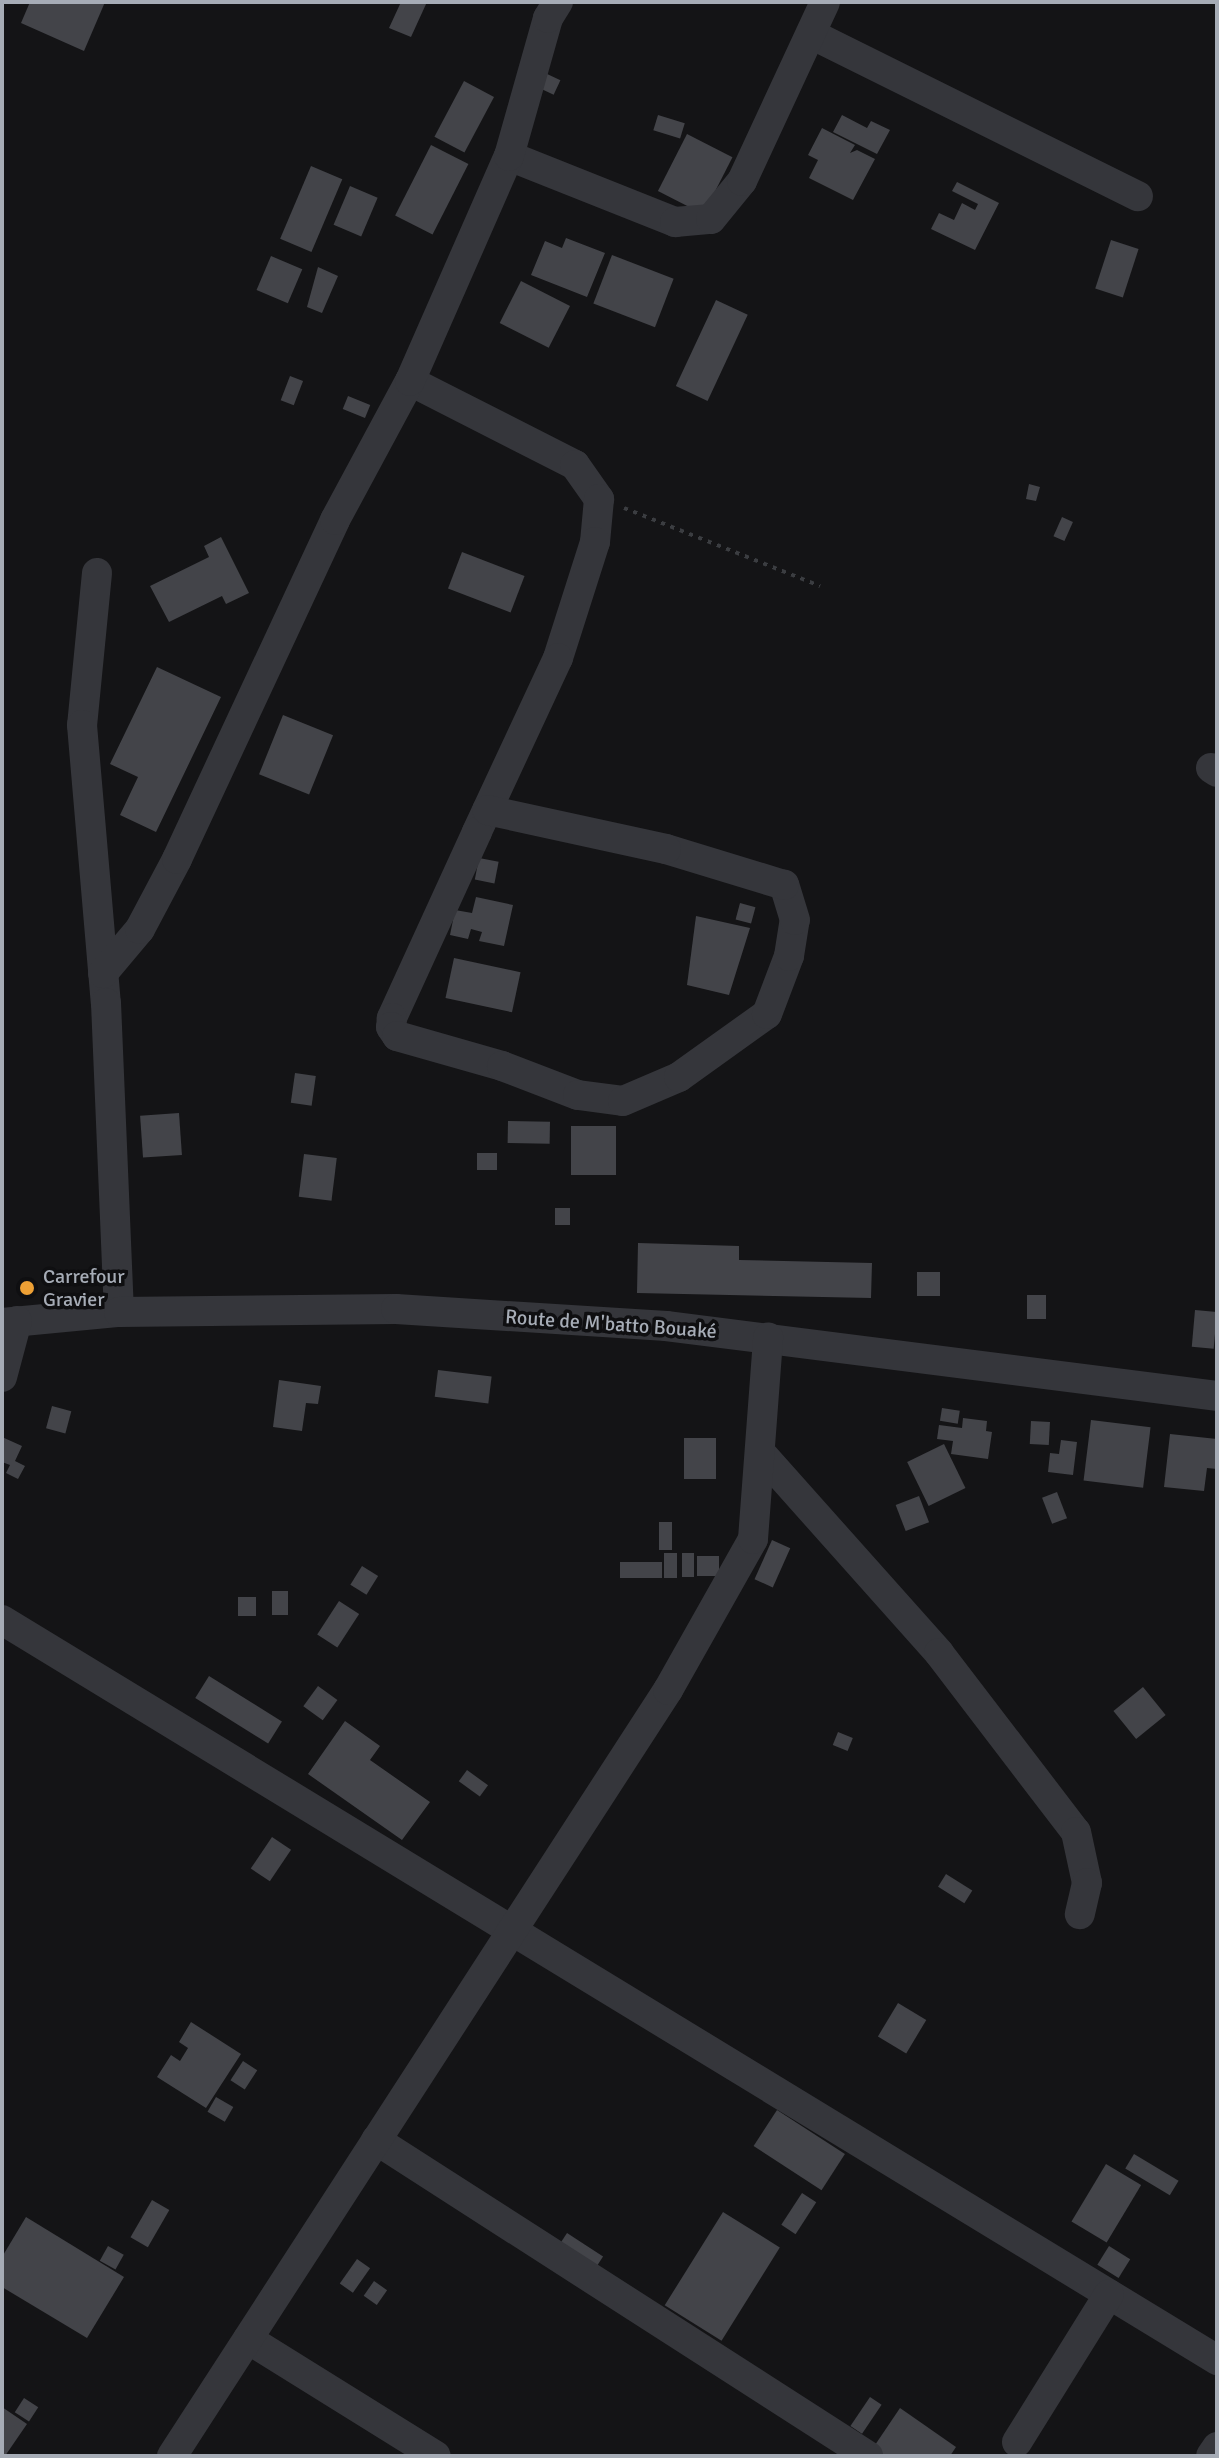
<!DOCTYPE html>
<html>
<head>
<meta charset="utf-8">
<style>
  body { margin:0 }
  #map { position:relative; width:1219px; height:2458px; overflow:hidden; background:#141416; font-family:Signika,sans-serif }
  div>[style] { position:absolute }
  .building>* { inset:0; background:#434449; transform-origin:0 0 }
  .path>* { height:4px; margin-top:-2px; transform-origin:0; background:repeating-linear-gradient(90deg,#3b3d41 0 4px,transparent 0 10px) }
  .minor>* { height:30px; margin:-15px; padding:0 15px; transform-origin:15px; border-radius:15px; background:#35363b }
  .dots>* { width:22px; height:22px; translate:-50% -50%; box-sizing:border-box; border:4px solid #0f0f11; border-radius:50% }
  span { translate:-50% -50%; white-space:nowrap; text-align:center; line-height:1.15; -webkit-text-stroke:7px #0f0f11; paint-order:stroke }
  .poi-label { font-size:20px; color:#a6acb6 }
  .left { translate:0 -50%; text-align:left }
  .street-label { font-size:20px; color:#a6acb6 }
  .frame { position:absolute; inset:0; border:4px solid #a6acb6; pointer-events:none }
</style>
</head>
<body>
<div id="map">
  <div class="building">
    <div style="clip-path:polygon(30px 2px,105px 2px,84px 51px,21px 23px)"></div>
    <div style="clip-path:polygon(401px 2px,427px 2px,411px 37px,389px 28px)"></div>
    <div style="left:545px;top:73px;width:17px;height:16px;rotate:25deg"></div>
    <div style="left:464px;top:81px;width:34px;height:63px;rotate:28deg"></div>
    <div style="left:658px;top:115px;width:28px;height:16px;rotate:17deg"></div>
    <div style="clip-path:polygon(842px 115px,867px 128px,871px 121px,890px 130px,877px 154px,833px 132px)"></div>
    <div style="clip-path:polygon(822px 128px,855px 145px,850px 153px,857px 150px,875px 159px,853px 200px,809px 178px,818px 160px,808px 155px)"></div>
    <div style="left:687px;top:134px;width:51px;height:64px;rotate:27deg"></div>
    <div style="left:431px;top:145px;width:42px;height:79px;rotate:27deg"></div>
    <div style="left:311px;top:166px;width:34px;height:79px;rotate:23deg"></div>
    <div style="clip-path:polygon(957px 182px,999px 203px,975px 250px,931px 229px,939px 213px,954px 220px,962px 203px,975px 210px,978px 204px,952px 191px)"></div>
    <div style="left:350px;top:186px;width:30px;height:42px;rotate:23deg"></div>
    <div style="clip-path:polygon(566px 238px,605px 253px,587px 297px,531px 275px,545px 241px,562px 248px)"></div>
    <div style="left:1111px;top:240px;width:29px;height:51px;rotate:18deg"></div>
    <div style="left:612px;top:255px;width:66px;height:52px;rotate:21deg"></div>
    <div style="left:271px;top:256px;width:34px;height:37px;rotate:23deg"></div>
    <div style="clip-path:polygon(318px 267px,338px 276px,322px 313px,307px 307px)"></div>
    <div style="left:521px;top:281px;width:55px;height:47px;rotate:27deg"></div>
    <div style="left:716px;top:300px;width:35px;height:95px;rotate:25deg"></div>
    <div style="left:290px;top:376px;width:14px;height:26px;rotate:21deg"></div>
    <div style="left:348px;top:396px;width:24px;height:14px;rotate:22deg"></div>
    <div style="clip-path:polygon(1029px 484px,1040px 487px,1036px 501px,1026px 499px)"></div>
    <div style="left:1062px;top:517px;width:12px;height:21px;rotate:24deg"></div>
    <div style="clip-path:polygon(221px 537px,249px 593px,226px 604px,222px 596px,169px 622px,150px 586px,209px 557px,204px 546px)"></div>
    <div style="left:462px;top:552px;width:67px;height:39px;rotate:21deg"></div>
    <div style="clip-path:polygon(157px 667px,221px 697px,156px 832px,120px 815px,138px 777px,110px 764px)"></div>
    <div style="left:283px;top:715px;width:54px;height:64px;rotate:22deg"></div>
    <div style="left:479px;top:858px;width:20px;height:22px;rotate:11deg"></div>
    <div style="clip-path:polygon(476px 897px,513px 905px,504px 946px,479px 941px,482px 932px,471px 929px,468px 939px,450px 935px,455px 910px,472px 913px)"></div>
    <div style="left:740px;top:903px;width:16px;height:17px;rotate:15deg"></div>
    <div style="clip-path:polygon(696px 916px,750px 928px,729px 995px,687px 985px)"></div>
    <div style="left:454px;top:958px;width:68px;height:41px;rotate:12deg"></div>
    <div style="left:295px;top:1073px;width:21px;height:30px;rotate:8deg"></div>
    <div style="left:179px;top:1113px;width:42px;height:39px;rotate:86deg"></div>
    <div style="left:508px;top:1121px;width:42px;height:22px;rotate:1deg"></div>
    <div style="left:571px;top:1126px;width:45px;height:49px"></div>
    <div style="left:477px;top:1153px;width:20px;height:17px"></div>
    <div style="left:304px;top:1154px;width:33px;height:43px;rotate:7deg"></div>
    <div style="left:555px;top:1208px;width:15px;height:17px"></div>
    <div style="clip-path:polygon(638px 1243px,739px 1246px,739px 1260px,872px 1263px,871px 1298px,637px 1293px)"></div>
    <div style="left:917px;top:1272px;width:23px;height:24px"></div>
    <div style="left:1027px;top:1295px;width:19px;height:24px"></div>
    <div style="left:1195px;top:1310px;width:22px;height:37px;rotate:5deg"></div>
    <div style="left:438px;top:1370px;width:54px;height:27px;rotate:7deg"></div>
    <div style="clip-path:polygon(279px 1380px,321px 1386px,318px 1404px,306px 1403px,302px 1431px,273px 1427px)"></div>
    <div style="left:52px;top:1406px;width:20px;height:23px;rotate:15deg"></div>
    <div style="left:942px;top:1408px;width:18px;height:13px;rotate:9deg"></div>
    <div style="clip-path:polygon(963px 1418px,987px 1421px,986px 1431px,992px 1432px,988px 1459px,951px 1454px,953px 1441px,937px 1439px,939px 1425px,962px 1428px)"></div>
    <div style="left:1091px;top:1420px;width:60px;height:61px;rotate:7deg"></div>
    <div style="left:1031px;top:1421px;width:19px;height:23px;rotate:3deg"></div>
    <div style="clip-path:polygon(1170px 1434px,1217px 1439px,1217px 1469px,1207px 1468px,1204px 1491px,1164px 1487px)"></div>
    <div style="clip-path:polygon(2px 1437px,22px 1446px,15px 1461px,25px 1466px,18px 1479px,6px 1473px,10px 1465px,2px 1462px)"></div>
    <div style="left:684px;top:1438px;width:32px;height:41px"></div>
    <div style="clip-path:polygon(1061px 1440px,1077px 1442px,1073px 1475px,1048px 1472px,1050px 1453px,1059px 1454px)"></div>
    <div style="left:944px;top:1444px;width:49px;height:41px;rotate:64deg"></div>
    <div style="left:1057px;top:1492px;width:28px;height:16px;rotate:69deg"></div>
    <div style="left:919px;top:1496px;width:28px;height:25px;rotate:69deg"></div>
    <div style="left:659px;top:1522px;width:13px;height:28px"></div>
    <div style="left:772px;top:1540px;width:20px;height:43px;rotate:24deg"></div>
    <div style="left:664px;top:1553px;width:13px;height:25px"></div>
    <div style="left:682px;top:1553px;width:12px;height:24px"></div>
    <div style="left:719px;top:1556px;width:20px;height:22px;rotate:90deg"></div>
    <div style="left:620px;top:1562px;width:42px;height:16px"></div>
    <div style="left:362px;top:1566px;width:19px;height:22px;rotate:32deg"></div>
    <div style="left:272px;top:1591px;width:16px;height:24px"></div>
    <div style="left:238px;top:1597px;width:18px;height:19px"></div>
    <div style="left:339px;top:1601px;width:24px;height:40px;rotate:33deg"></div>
    <div style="left:209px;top:1676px;width:86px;height:26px;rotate:32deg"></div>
    <div style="left:318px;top:1686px;width:24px;height:25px;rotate:36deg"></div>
    <div style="left:1143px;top:1687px;width:36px;height:38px;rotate:51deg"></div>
    <div style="clip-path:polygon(345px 1721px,380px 1746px,370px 1760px,430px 1802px,402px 1840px,308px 1774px)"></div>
    <div style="left:838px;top:1732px;width:16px;height:14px;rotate:22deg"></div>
    <div style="left:467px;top:1770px;width:26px;height:14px;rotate:36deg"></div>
    <div style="left:272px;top:1837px;width:23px;height:38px;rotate:34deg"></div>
    <div style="left:946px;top:1874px;width:31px;height:15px;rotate:32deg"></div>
    <div style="left:898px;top:2003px;width:33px;height:39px;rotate:31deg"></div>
    <div style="clip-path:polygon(191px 2022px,241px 2054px,206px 2108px,157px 2077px,171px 2055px,180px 2061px,188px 2048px,179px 2042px)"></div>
    <div style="left:243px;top:2061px;width:17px;height:23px;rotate:33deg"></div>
    <div style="left:216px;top:2097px;width:20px;height:17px;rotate:30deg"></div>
    <div style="left:777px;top:2110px;width:81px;height:43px;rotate:33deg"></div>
    <div style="left:1134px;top:2154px;width:52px;height:17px;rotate:31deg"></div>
    <div style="left:1106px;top:2164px;width:41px;height:67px;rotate:31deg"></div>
    <div style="left:802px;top:2193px;width:17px;height:38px;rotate:33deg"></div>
    <div style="left:152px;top:2200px;width:20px;height:43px;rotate:30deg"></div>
    <div style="left:723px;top:2212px;width:67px;height:110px;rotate:32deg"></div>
    <div style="clip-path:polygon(26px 2217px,124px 2277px,87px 2338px,2px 2287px,2px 2257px)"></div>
    <div style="left:567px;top:2233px;width:43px;height:14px;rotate:33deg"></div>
    <div style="left:108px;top:2246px;width:18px;height:17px;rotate:29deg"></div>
    <div style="left:1109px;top:2246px;width:25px;height:22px;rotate:32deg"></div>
    <div style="left:357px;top:2259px;width:16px;height:30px;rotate:35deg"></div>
    <div style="left:374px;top:2281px;width:16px;height:18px;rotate:35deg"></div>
    <div style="left:870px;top:2397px;width:14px;height:35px;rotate:34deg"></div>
    <div style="left:24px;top:2398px;width:17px;height:17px;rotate:33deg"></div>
    <div style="clip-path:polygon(2px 2407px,27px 2424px,5px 2456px,2px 2456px)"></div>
    <div style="clip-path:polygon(900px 2408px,956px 2447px,950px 2456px,885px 2456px,873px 2448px)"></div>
  </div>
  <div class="path">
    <div style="left:624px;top:508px;width:211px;rotate:21.7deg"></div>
  </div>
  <div class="minor">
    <div style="left:811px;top:34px;width:365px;rotate:26.4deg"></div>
    <div style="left:509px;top:156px;width:179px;rotate:21.7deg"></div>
    <div style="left:675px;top:222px;width:36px;rotate:-5deg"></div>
    <div style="left:711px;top:219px;width:49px;rotate:-50.8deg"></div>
    <div style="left:742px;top:181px;width:197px;rotate:-65.1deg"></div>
    <div style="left:410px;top:381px;width:185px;rotate:27deg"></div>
    <div style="left:575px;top:465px;width:42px;rotate:54.8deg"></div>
    <div style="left:599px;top:499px;width:43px;rotate:95.3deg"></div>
    <div style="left:595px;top:542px;width:122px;rotate:107.7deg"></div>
    <div style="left:558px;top:658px;width:192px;rotate:115deg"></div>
    <div style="left:477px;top:832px;width:205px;rotate:114.6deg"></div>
    <div style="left:392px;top:1018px;width:9px;rotate:96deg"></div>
    <div style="left:391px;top:1027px;width:11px;rotate:56deg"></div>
    <div style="left:397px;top:1036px;width:109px;rotate:15.9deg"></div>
    <div style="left:502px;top:1066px;width:81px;rotate:20.9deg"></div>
    <div style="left:578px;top:1095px;width:45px;rotate:7.6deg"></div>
    <div style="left:623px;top:1101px;width:61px;rotate:-23.2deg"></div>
    <div style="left:679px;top:1077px;width:108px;rotate:-35.6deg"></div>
    <div style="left:767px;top:1014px;width:62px;rotate:-69.2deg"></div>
    <div style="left:789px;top:956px;width:36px;rotate:-81deg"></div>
    <div style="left:795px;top:920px;width:37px;rotate:-107deg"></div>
    <div style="left:784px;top:885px;width:123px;rotate:-163deg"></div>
    <div style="left:666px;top:849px;width:183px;rotate:-167.7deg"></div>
    <div style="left:97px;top:573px;width:153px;rotate:95.6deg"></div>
    <div style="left:82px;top:725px;width:279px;rotate:85.1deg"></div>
    <div style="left:106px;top:1003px;width:309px;rotate:87.6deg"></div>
    <div style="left:1211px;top:768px;width:7px;rotate:34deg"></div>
    <div style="left:103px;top:973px;width:57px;rotate:-49.9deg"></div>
    <div style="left:140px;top:929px;width:79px;rotate:-62.1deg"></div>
    <div style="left:177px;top:859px;width:374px;rotate:-65deg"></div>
    <div style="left:335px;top:520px;width:158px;rotate:-61.7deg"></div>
    <div style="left:410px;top:381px;width:246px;rotate:-66.3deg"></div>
    <div style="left:509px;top:156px;width:143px;rotate:-74.2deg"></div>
    <div style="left:548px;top:18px;width:19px;rotate:-58deg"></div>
    <div style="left:2px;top:1323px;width:118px;rotate:-5.4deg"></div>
    <div style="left:119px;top:1312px;width:277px;rotate:-0.6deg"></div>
    <div style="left:396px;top:1309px;width:271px;rotate:3.6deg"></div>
    <div style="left:666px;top:1326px;width:555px;rotate:7.24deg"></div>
    <div style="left:2px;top:1377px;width:58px;rotate:-75deg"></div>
    <div style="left:760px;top:1452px;width:269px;rotate:48.3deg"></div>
    <div style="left:939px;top:1653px;width:225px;rotate:52.6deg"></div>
    <div style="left:1076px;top:1832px;width:52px;rotate:77.8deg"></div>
    <div style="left:1087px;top:1883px;width:32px;rotate:103deg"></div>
    <div style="left:2px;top:1620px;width:1423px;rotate:31.34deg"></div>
    <div style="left:376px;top:2140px;width:585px;rotate:32.71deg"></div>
    <div style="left:248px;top:2339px;width:221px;rotate:31.9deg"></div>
    <div style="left:1017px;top:2442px;width:174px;rotate:-58.1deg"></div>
    <div style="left:172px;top:2456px;width:913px;rotate:-57.08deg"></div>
    <div style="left:668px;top:1690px;width:173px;rotate:-60.6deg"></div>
    <div style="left:753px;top:1539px;width:202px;rotate:-85.7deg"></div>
    <div style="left:1211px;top:2456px;width:11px;rotate:-56deg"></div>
  </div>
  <div class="dots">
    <div style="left:27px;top:1288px;background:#eda035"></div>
  </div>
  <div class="poi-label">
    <span class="left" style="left:43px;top:1288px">Carrefour<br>Gravier</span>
  </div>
  <div class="street-label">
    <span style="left:611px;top:1324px;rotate:4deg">Route de M'batto Bouaké</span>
  </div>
  <div class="frame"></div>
</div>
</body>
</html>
